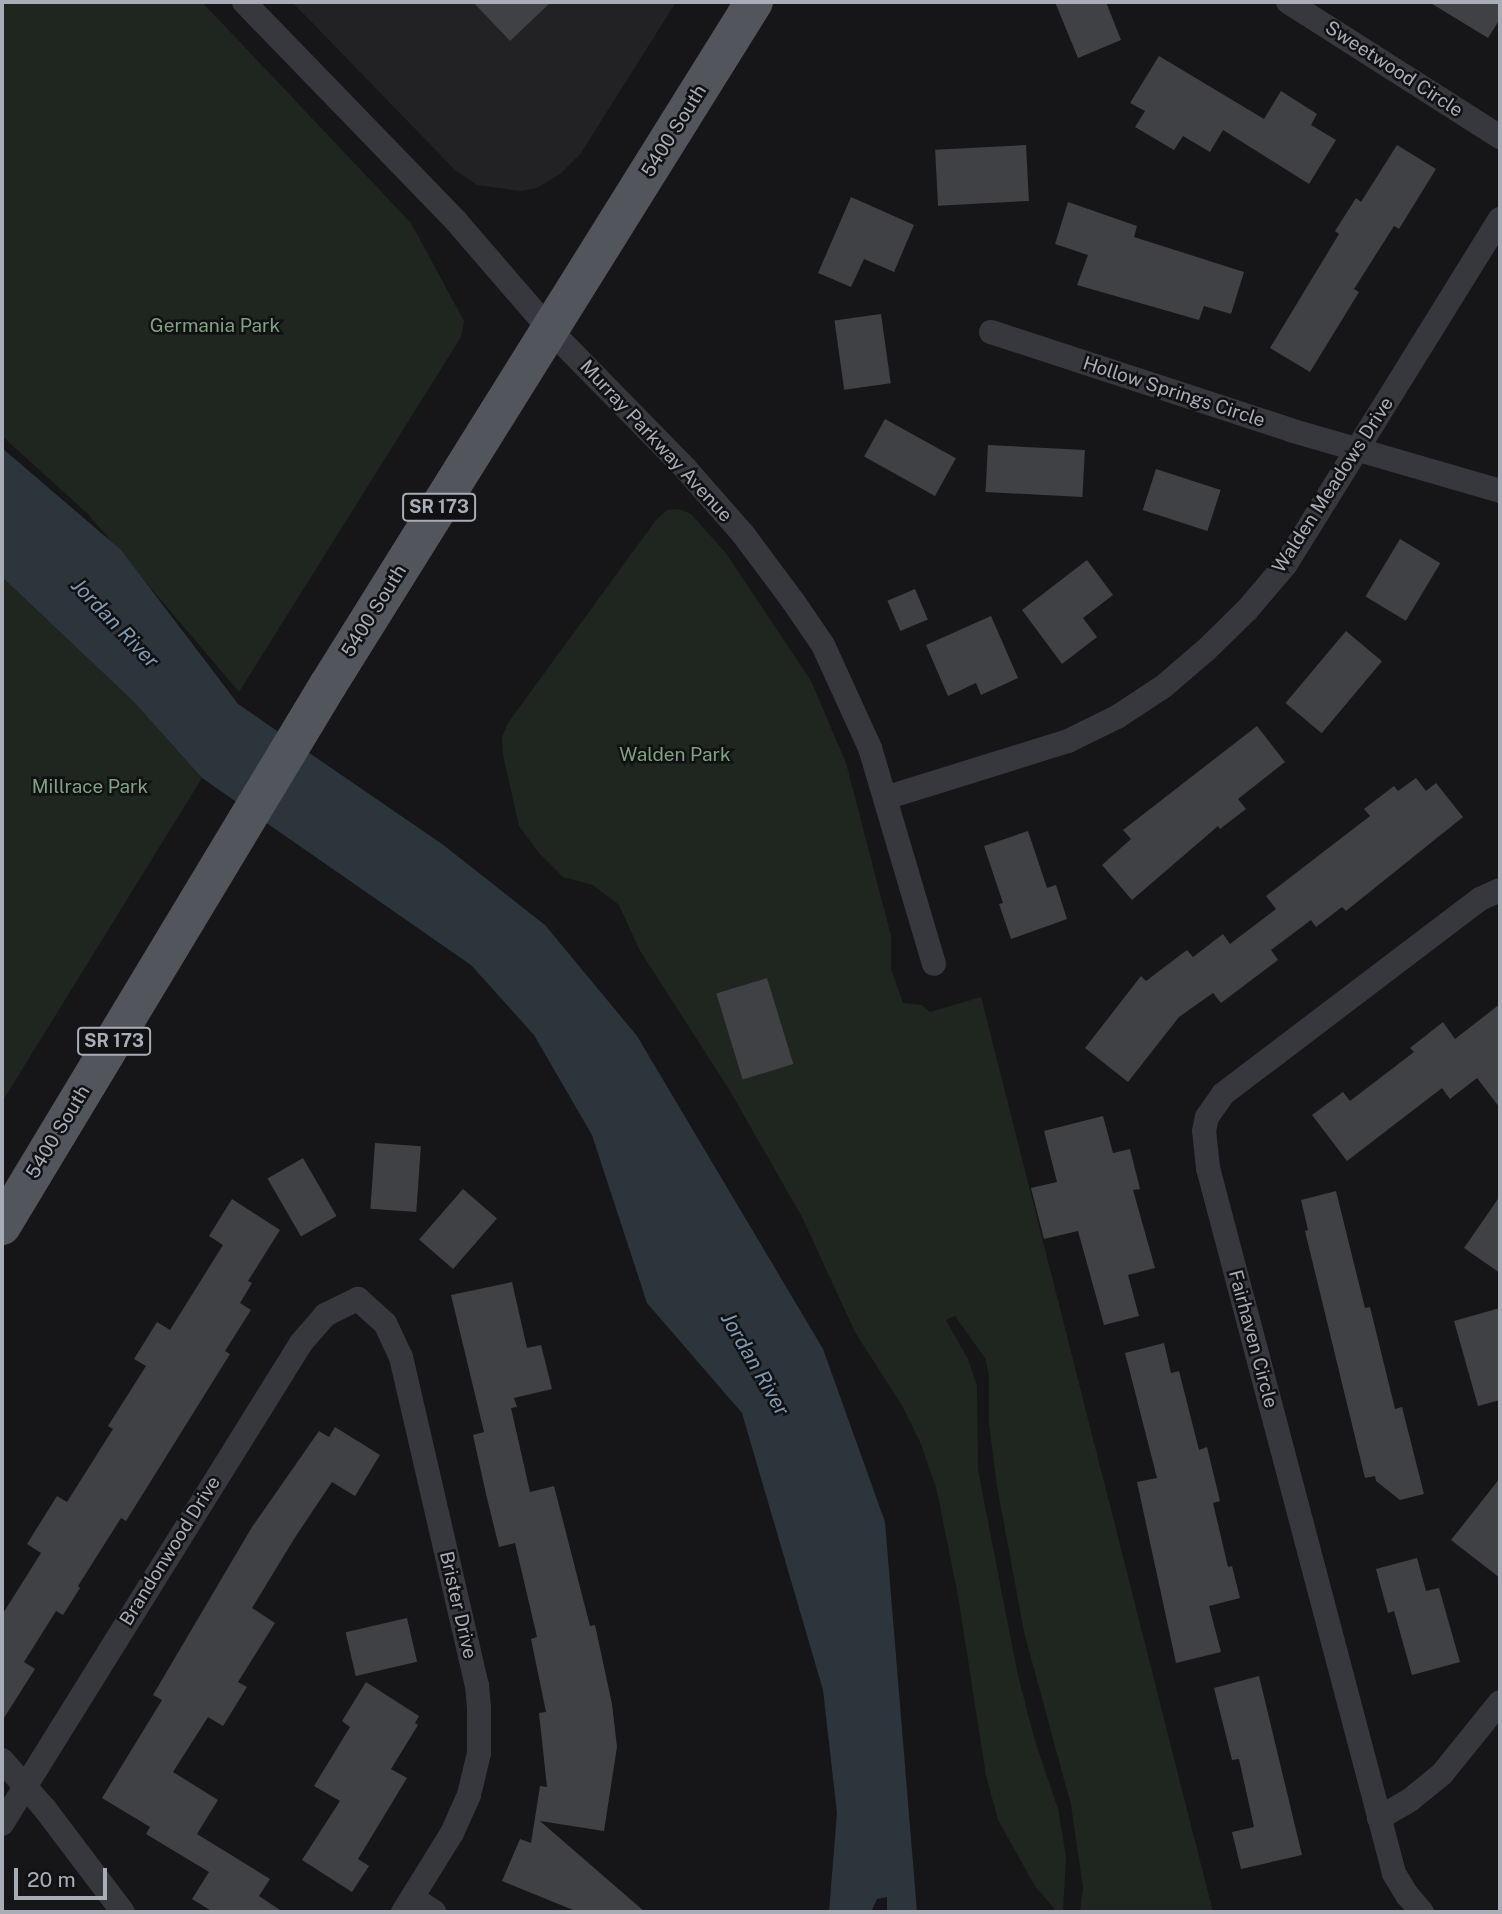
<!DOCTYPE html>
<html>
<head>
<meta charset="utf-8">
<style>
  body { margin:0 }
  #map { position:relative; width:1502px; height:1914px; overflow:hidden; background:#161618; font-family:"Public Sans",sans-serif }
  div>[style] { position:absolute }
  .built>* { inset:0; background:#222225 }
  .green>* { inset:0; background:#1e261f }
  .water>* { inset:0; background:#2c353c }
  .building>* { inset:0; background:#404145; transform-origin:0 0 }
  .minor>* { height:24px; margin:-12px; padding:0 12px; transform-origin:12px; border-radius:12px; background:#37383d }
  .primary>* { height:38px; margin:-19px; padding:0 19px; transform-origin:19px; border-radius:19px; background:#53555c }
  span { translate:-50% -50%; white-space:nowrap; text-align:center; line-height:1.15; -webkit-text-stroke:5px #111113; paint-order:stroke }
  .shield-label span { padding:2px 5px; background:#111113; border:2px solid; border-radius:5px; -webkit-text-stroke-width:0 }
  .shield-label { font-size:18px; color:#a8adb8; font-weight:700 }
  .street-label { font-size:19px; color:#a8adb8 }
  .park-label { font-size:19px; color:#7fa381 }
  .water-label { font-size:21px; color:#7f9bb3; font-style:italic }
  .frame { position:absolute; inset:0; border:4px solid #a8adb8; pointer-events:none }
  .scale { position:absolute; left:14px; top:1868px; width:93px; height:32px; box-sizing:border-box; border:4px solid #a8adb8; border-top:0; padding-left:9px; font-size:21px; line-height:24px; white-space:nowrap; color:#a8adb8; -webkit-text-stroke:5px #111113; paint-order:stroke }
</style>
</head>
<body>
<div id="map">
  <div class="built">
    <div style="clip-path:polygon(292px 2px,676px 2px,581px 153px,560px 174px,537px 188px,520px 191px,477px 185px,456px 171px)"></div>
  </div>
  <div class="green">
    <div style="clip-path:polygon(2px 2px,202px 2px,411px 223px,464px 321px,461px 337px,239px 692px,88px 514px,2px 436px)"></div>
    <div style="clip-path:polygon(679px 509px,691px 514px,725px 552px,811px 681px,846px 763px,891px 936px,891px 969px,903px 1003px,922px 1005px,930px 1012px,981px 997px,1213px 1912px,1080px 1912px,1083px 1888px,1071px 1805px,1024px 1632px,997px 1486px,989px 1424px,989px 1375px,985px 1358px,955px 1316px,946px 1320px,968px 1359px,977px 1386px,978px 1470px,1017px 1671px,1034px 1738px,1058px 1809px,1066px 1856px,1063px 1912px,1057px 1912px,1035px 1886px,998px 1820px,986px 1775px,958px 1596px,937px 1491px,921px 1444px,903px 1407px,855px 1332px,802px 1217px,730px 1091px,639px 949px,619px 905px,593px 885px,563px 877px,539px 853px,519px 826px,503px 755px,502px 737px,508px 723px,656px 520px,667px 510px)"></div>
    <div style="clip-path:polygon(2px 577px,134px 702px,202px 778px,2px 1102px)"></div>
  </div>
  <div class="water">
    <div style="clip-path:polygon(2px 448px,121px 550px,238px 704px,442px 844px,545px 925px,637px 1036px,823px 1349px,885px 1522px,917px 1912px,887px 1912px,887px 1897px,877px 1899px,871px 1912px,829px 1912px,837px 1813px,823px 1690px,742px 1413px,647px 1303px,592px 1135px,534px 1035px,471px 965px,202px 778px,134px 702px,2px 577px)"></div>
  </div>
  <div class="building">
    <div style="clip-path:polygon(473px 2px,551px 2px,510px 41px)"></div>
    <div style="clip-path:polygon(1055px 2px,1106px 2px,1121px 40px,1078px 58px)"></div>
    <div style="clip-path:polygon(1429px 2px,1500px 2px,1500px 19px,1488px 38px)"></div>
    <div style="clip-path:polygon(1159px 56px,1264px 119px,1281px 91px,1317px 114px,1311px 125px,1336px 140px,1309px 184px,1223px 130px,1210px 152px,1183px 136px,1174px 150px,1135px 127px,1145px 111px,1130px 103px)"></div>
    <div style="left:1026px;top:145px;width:56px;height:91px;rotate:87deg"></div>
    <div style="clip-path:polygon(1397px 145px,1436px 169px,1399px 229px,1394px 226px,1354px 289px,1359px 292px,1310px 372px,1270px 348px,1339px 234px,1335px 231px,1356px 198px,1361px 202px)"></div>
    <div style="clip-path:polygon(851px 197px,914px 225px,894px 272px,864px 259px,851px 287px,818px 273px)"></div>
    <div style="clip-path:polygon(1068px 202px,1137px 226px,1134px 237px,1244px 272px,1231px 314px,1204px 306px,1199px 320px,1077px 285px,1088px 255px,1055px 244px)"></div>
    <div style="left:881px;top:314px;width:70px;height:47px;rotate:82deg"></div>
    <div style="left:885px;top:419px;width:81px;height:43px;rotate:29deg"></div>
    <div style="left:988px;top:445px;width:97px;height:47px;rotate:3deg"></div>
    <div style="left:1156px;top:469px;width:68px;height:43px;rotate:18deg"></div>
    <div style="left:1400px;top:539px;width:47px;height:67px;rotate:31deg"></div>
    <div style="clip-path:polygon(1087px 560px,1113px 595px,1083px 618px,1097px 637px,1062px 664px,1022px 610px)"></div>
    <div style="left:915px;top:589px;width:33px;height:30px;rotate:67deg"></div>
    <div style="clip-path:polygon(991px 616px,1018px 678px,981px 695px,976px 683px,948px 696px,926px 645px)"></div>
    <div style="left:1346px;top:631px;width:47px;height:94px;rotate:40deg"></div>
    <div style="clip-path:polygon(1257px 726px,1285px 762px,1238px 799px,1246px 809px,1220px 829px,1218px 826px,1132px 900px,1102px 865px,1131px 839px,1123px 830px)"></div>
    <div style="clip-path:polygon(1416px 778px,1426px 791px,1436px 783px,1463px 817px,1346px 911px,1342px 907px,1316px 927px,1311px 920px,1271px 950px,1278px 960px,1221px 1003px,1213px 993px,1179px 1017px,1128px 1082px,1085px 1048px,1141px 976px,1146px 981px,1187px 950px,1193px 957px,1223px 934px,1230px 944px,1276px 909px,1266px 896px,1370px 816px,1364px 809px,1394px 786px,1398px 791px)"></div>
    <div style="clip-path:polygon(1028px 831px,1047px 888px,1056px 885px,1067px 919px,1011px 939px,999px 904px,1003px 903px,984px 846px)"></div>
    <div style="left:767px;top:978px;width:90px;height:53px;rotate:73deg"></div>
    <div style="clip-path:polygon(1500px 1004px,1500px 1108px,1477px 1078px,1450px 1099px,1442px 1088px,1347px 1161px,1312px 1115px,1343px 1092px,1350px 1101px,1414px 1052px,1410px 1048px,1443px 1022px,1455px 1039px)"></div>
    <div style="clip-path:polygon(1103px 1116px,1113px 1153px,1130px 1149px,1140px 1189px,1133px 1190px,1155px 1268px,1128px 1275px,1139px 1316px,1104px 1325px,1078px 1231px,1044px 1239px,1031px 1188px,1057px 1182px,1044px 1131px)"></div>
    <div style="left:375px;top:1143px;width:46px;height:66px;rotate:4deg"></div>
    <div style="left:303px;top:1158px;width:67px;height:41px;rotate:60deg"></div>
    <div style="left:463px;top:1189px;width:45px;height:67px;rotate:41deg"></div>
    <div style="clip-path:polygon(1336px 1191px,1365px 1308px,1370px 1307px,1395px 1409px,1402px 1407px,1424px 1494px,1400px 1500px,1376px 1481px,1375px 1476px,1365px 1478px,1305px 1231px,1308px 1230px,1301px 1200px)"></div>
    <div style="clip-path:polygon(1500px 1196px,1500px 1273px,1464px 1248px)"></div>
    <div style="clip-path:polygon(232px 1199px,280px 1230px,248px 1281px,252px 1283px,240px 1303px,251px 1310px,225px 1351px,230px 1354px,126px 1521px,121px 1518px,78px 1586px,80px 1588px,63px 1615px,56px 1611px,24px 1662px,35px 1669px,2px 1721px,2px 1615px,41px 1553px,27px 1544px,57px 1496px,67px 1502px,113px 1429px,108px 1426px,146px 1366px,134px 1359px,157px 1322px,170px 1330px,223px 1245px,209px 1236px)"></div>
    <div style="clip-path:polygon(512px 1282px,527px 1348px,541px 1345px,552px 1389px,514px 1398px,517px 1407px,511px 1408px,530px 1492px,554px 1486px,590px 1626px,595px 1625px,612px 1704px,617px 1747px,604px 1831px,540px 1821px,645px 1912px,578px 1912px,502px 1881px,520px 1839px,531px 1843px,540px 1786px,547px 1787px,539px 1713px,546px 1712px,531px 1639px,537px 1637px,515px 1543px,499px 1547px,486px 1494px,473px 1435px,484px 1432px,451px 1295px)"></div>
    <div style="clip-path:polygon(1500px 1308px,1500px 1400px,1478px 1406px,1454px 1321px)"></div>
    <div style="clip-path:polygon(1164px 1343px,1171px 1373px,1179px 1371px,1199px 1450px,1207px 1447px,1220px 1501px,1213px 1503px,1228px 1567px,1232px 1566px,1240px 1598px,1209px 1606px,1221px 1652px,1176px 1663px,1137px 1482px,1157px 1478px,1125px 1353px)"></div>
    <div style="clip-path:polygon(335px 1427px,380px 1455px,355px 1496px,332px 1482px,294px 1539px,252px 1608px,275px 1623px,238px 1682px,247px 1687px,223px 1726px,208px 1717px,173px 1772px,218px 1800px,197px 1834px,270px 1879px,259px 1896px,283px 1912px,213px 1912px,192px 1899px,209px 1872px,146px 1834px,150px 1827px,102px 1798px,162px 1700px,153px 1695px,252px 1527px,319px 1431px,329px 1437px)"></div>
    <div style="clip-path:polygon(1500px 1478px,1500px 1578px,1451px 1540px)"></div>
    <div style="clip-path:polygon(1417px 1558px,1426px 1591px,1439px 1588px,1460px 1662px,1412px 1675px,1394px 1611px,1388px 1613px,1376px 1569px)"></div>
    <div style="left:407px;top:1618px;width:45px;height:63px;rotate:77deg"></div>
    <div style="clip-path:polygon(1259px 1676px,1302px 1855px,1241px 1869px,1232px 1832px,1254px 1827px,1239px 1759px,1232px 1760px,1214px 1688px)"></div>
    <div style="clip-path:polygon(366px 1682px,419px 1716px,415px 1723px,418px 1725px,391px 1769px,407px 1778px,358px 1859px,369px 1866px,352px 1892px,302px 1860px,340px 1801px,314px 1786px,350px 1727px,342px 1721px)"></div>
  </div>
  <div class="minor">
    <div style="left:244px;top:2px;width:305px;rotate:45.9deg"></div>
    <div style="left:456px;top:221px;width:144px;rotate:49.2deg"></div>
    <div style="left:550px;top:330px;width:193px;rotate:45.6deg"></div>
    <div style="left:685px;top:468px;width:88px;rotate:48.7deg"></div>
    <div style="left:743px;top:534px;width:84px;rotate:53.3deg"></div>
    <div style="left:793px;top:601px;width:53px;rotate:55.7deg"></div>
    <div style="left:823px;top:645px;width:113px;rotate:65.5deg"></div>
    <div style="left:870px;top:748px;width:225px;rotate:73.5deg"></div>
    <div style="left:1288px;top:2px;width:251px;rotate:32.5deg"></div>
    <div style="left:991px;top:332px;width:315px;rotate:18.1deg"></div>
    <div style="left:1290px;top:430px;width:219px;rotate:16.2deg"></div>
    <div style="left:885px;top:798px;width:192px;rotate:-17.3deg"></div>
    <div style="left:1068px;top:741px;width:55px;rotate:-26.1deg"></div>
    <div style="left:1117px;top:717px;width:56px;rotate:-33.4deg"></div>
    <div style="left:1164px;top:686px;width:55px;rotate:-40.6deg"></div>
    <div style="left:1206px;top:650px;width:57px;rotate:-44.3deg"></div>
    <div style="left:1247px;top:610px;width:60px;rotate:-49.7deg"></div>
    <div style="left:1286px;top:564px;width:406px;rotate:-58.2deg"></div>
    <div style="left:2px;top:1760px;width:65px;rotate:48.7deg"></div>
    <div style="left:45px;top:1809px;width:129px;rotate:52.9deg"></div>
    <div style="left:1379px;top:1818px;width:36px;rotate:-30deg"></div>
    <div style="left:1410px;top:1800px;width:41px;rotate:-39.1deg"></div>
    <div style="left:1442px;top:1774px;width:92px;rotate:-51.1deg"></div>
    <div style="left:2px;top:1824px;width:566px;rotate:-58.13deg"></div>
    <div style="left:301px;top:1343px;width:37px;rotate:-49deg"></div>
    <div style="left:325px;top:1315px;width:37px;rotate:-26deg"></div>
    <div style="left:358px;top:1299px;width:36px;rotate:42deg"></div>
    <div style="left:385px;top:1323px;width:38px;rotate:65deg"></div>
    <div style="left:401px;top:1357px;width:337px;rotate:77deg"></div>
    <div style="left:477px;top:1685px;width:23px;rotate:85deg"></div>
    <div style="left:479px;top:1708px;width:45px;rotate:90deg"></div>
    <div style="left:479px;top:1753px;width:43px;rotate:103.4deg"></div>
    <div style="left:469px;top:1795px;width:42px;rotate:114.1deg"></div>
    <div style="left:452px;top:1833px;width:93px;rotate:121.8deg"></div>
    <div style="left:412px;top:1898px;width:26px;rotate:32deg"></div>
    <div style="left:1422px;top:1912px;width:23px;rotate:-131deg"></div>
    <div style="left:1407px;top:1895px;width:26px;rotate:-121deg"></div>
    <div style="left:1394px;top:1873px;width:729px;rotate:-104.78deg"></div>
    <div style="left:1208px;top:1168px;width:37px;rotate:-96deg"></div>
    <div style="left:1204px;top:1131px;width:14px;rotate:-78deg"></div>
    <div style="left:1207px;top:1117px;width:28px;rotate:-55deg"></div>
    <div style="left:1223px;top:1094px;width:323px;rotate:-37.2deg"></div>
    <div style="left:1480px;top:899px;width:22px;rotate:-24deg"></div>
  </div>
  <div class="primary">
    <div style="left:2px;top:1226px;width:632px;rotate:-58.93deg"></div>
    <div style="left:328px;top:685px;width:805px;rotate:-58.05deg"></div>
  </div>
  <div class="shield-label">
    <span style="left:439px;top:507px">SR 173</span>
    <span style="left:114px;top:1041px">SR 173</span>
  </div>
  <div class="street-label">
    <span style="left:1394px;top:69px;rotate:33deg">Sweetwood Circle</span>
    <span style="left:674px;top:131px;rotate:-58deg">5400 South</span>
    <span style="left:1174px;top:392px;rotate:18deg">Hollow Springs Circle</span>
    <span style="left:656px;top:441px;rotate:47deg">Murray Parkway Avenue</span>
    <span style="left:1333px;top:485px;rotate:-57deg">Walden Meadows Drive</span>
    <span style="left:374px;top:611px;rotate:-58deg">5400 South</span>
    <span style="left:58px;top:1132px;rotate:-59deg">5400 South</span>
    <span style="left:1253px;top:1339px;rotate:75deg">Fairhaven Circle</span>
    <span style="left:170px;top:1551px;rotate:-58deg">Brandonwood Drive</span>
    <span style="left:458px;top:1605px;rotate:77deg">Brister Drive</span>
  </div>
  <div class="park-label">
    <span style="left:215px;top:326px">Germania Park</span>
    <span style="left:675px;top:755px">Walden Park</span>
    <span style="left:90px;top:787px">Millrace Park</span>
  </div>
  <div class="water-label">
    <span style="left:115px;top:623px;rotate:46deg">Jordan River</span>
    <span style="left:755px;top:1364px;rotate:60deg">Jordan River</span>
  </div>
  <div class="frame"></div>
  <div class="scale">20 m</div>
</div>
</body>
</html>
